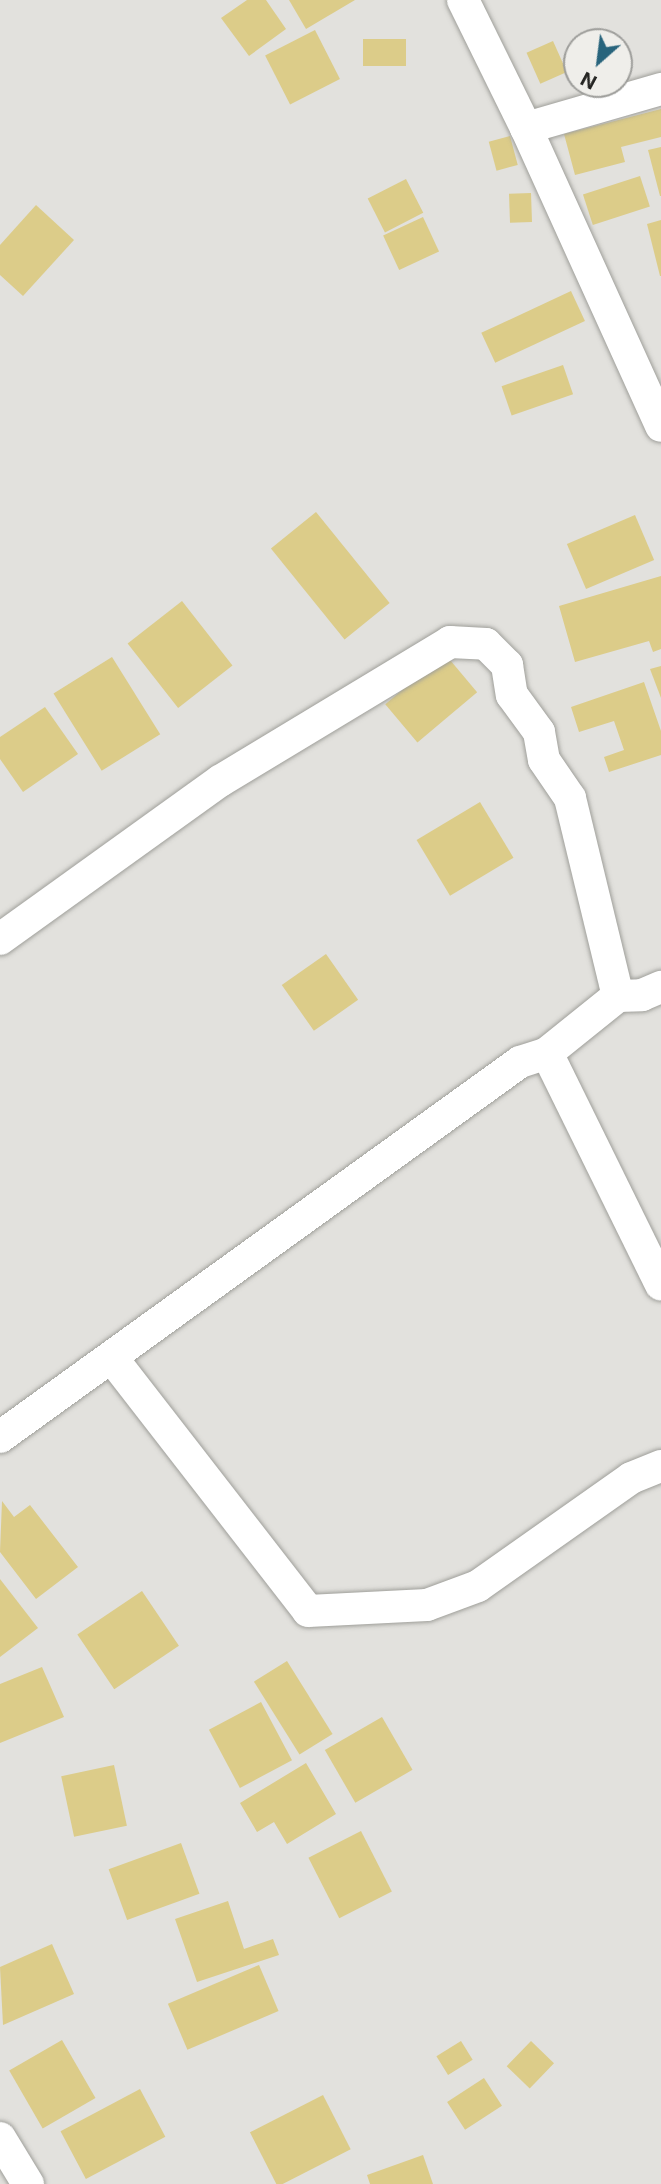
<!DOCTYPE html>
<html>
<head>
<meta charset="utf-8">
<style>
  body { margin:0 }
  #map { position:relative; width:661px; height:2184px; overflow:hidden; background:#e2e1dd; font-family:Inter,sans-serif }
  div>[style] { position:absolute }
  .building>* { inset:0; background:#dccc89; transform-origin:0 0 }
  .roads { filter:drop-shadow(0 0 2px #9f9f9a) drop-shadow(0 0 2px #9f9f9a) }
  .minor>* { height:32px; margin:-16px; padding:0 16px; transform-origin:16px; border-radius:16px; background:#fff }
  span { translate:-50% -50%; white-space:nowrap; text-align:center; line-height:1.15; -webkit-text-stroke:6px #efeeea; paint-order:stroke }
  .north { position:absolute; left:563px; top:28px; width:70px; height:70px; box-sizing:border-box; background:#efeeea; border:2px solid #9d9d9a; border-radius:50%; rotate:208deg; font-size:19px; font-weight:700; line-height:28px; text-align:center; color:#232321 }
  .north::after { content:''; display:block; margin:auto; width:24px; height:32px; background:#28647c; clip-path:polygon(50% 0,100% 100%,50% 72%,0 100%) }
</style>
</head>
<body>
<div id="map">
  <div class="building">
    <div style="clip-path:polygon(247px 0,266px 0,286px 29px,249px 56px,221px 18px)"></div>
    <div style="clip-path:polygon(289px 0,355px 0,306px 29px)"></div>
    <div style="left:315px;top:30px;width:55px;height:56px;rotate:63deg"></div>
    <div style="left:363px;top:39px;width:43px;height:27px"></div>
    <div style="left:553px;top:41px;width:34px;height:29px;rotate:66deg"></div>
    <div style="clip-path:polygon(661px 109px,661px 137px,621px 147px,625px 162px,575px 175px,564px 134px)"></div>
    <div style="left:510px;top:136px;width:30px;height:22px;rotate:75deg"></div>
    <div style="clip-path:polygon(661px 147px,661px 196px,660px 196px,648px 150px)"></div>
    <div style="left:640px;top:176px;width:32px;height:60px;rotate:72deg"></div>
    <div style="left:406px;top:179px;width:38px;height:43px;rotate:63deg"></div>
    <div style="left:531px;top:193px;width:29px;height:22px;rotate:88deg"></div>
    <div style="clip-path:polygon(36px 205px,74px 240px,23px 296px,0 275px,0 245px)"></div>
    <div style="left:423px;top:217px;width:38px;height:44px;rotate:65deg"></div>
    <div style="clip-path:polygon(661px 220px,661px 276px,660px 276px,647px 224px)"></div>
    <div style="left:571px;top:291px;width:33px;height:99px;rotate:65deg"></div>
    <div style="left:563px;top:365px;width:31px;height:65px;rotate:71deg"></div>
    <div style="left:316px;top:512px;width:117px;height:58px;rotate:51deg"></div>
    <div style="left:635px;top:515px;width:49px;height:74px;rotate:67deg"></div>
    <div style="clip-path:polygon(661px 576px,661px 649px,653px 652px,649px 641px,575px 662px,559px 606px)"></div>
    <div style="left:182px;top:601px;width:82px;height:69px;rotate:52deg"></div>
    <div style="left:445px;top:654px;width:50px;height:78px;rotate:50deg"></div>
    <div style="left:112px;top:657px;width:91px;height:69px;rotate:58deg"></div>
    <div style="clip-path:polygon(661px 666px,661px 698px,650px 669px)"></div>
    <div style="clip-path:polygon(644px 682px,661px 731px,661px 755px,609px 772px,604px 757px,624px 750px,614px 721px,579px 732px,571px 707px)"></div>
    <div style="clip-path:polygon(45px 707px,78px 754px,23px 792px,0 759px,0 737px)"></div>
    <div style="left:480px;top:802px;width:65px;height:74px;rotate:59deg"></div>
    <div style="left:326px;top:954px;width:56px;height:54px;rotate:55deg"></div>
    <div style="clip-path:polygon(2px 1501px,14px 1517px,30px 1505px,78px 1567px,36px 1599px,0 1552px)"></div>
    <div style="clip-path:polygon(0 1579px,38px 1628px,0 1657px)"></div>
    <div style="left:142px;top:1591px;width:66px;height:78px;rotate:56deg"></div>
    <div style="left:287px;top:1661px;width:86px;height:39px;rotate:58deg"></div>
    <div style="clip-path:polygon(42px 1667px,64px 1717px,0 1743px,0 1684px)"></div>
    <div style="left:261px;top:1702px;width:66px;height:59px;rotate:62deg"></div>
    <div style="left:382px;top:1717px;width:61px;height:66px;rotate:60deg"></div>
    <div style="clip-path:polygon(306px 1763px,336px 1814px,287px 1844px,274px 1822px,257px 1832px,240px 1803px)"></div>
    <div style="left:114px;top:1765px;width:62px;height:54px;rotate:78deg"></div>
    <div style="left:361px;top:1831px;width:68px;height:59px;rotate:63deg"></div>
    <div style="left:181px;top:1843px;width:54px;height:77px;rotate:70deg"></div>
    <div style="clip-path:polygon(228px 1901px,244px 1949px,273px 1939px,279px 1955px,197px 1982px,175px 1919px)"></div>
    <div style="clip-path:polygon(52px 1944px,74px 1994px,3px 2025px,0 1967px)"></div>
    <div style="left:259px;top:1965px;width:50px;height:99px;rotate:67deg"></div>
    <div style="left:62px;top:2040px;width:67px;height:61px;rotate:60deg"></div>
    <div style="left:461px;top:2041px;width:22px;height:29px;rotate:58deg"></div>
    <div style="left:531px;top:2041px;width:32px;height:35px;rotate:44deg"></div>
    <div style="left:484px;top:2078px;width:33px;height:44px;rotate:57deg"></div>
    <div style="left:140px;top:2089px;width:54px;height:90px;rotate:62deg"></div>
    <div style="left:323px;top:2095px;width:61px;height:82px;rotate:63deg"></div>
    <div style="clip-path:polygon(423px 2155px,433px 2184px,370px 2184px,367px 2175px)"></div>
  </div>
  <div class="roads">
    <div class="minor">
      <div style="left:463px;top:0;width:143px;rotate:63.8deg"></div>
      <div style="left:526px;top:128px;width:327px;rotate:65.6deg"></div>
      <div style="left:526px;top:128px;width:141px;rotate:-16.1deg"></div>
      <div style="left:0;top:939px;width:271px;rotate:-35.7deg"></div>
      <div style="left:220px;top:781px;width:269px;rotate:-31.1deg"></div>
      <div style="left:450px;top:642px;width:36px;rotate:3deg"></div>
      <div style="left:486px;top:644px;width:30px;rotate:45deg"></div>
      <div style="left:507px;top:665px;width:30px;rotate:81deg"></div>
      <div style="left:512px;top:695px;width:46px;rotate:53.9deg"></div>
      <div style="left:539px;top:732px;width:28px;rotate:80deg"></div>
      <div style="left:544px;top:760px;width:46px;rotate:55.6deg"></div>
      <div style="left:570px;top:798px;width:204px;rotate:76.4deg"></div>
      <div style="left:547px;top:1053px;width:258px;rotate:63.8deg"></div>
      <div style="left:112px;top:1358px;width:320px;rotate:52.2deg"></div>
      <div style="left:308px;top:1611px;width:119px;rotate:-2.9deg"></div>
      <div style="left:427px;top:1605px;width:54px;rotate:-20.4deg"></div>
      <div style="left:478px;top:1586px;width:187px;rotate:-35.2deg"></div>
      <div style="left:631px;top:1478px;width:32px;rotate:-22deg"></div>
      <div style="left:0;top:1437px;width:641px;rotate:-35.8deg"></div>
      <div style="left:520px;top:1062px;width:28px;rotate:-18deg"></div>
      <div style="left:547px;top:1053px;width:91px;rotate:-38.8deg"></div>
      <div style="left:618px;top:996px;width:24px;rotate:-2deg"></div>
      <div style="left:642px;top:995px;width:21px;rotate:-23deg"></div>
      <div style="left:0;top:2138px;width:54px;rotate:58.7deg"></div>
    </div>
  </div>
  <div class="north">N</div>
</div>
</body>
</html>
